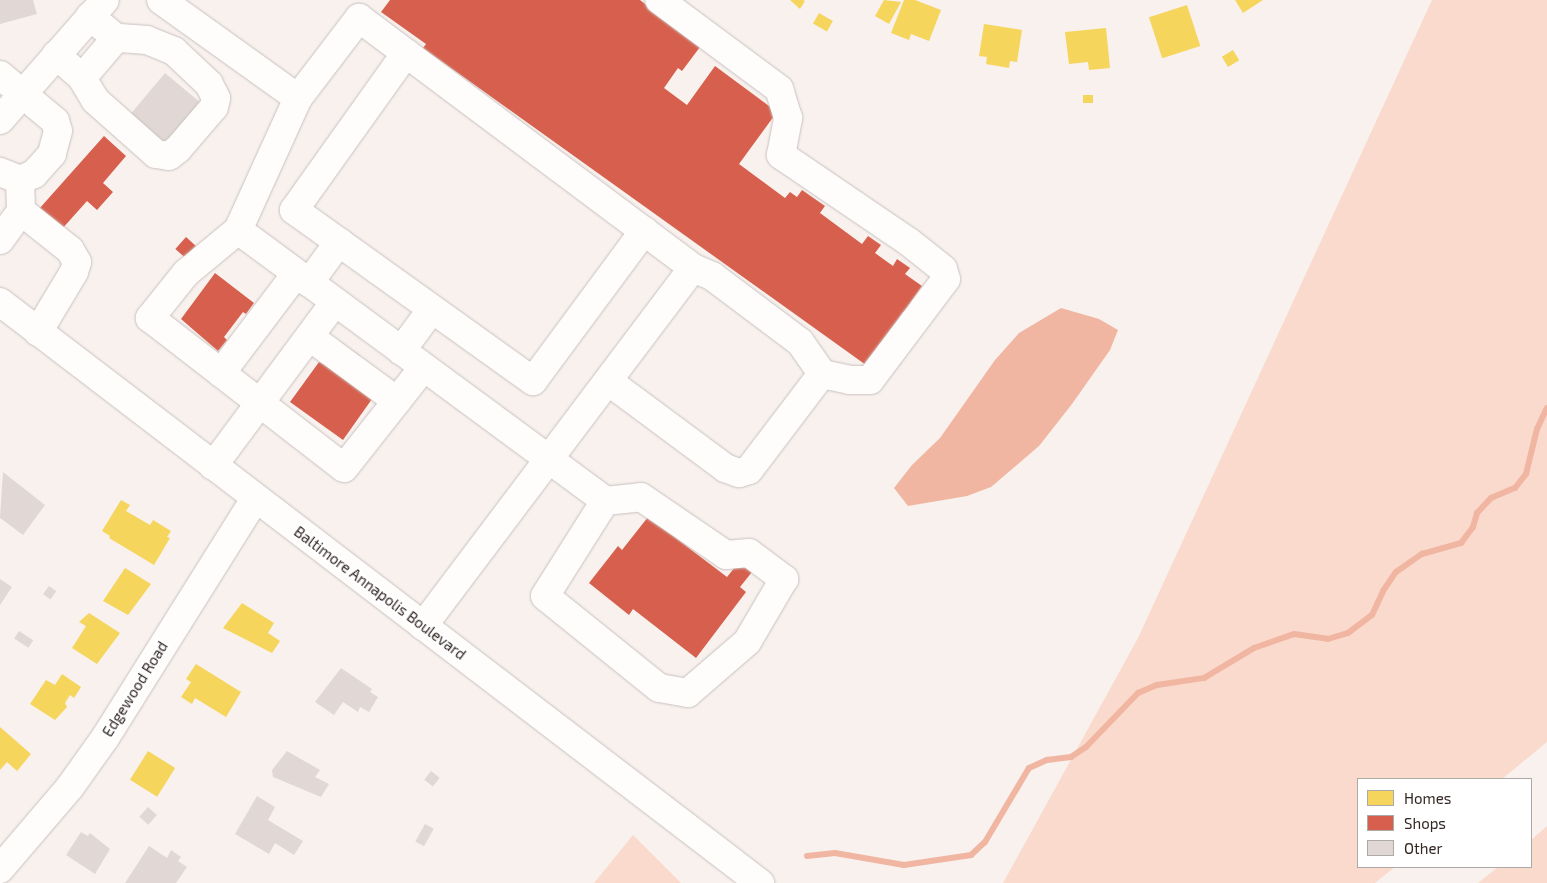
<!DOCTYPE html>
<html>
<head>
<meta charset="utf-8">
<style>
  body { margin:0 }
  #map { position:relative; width:1547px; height:883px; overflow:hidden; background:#f8f1ee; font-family:"Exo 2",sans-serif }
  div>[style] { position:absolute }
  .green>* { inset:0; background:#fbdace }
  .water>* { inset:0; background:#f0b6a2 }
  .homes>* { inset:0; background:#f6d55c; transform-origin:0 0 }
  .shops>* { inset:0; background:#d6604d; transform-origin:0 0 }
  .stream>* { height:6px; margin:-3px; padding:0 3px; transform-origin:3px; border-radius:3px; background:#f0b6a2 }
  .building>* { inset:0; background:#e1d8d5; transform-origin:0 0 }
  .roads { filter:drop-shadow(0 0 1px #c9c1be) drop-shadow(0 0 1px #c9c1be) }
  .minor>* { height:28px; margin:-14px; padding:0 14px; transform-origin:14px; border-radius:14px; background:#fefdfc }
  .major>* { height:28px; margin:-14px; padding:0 14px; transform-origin:14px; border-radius:14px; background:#fefdfc }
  span { translate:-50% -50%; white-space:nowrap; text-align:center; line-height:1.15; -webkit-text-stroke:5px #fff; paint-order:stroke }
  .street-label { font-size:15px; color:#322724 }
  .legend { position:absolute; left:1357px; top:778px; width:175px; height:90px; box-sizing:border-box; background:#fff; border:1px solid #ada9a7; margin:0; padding:6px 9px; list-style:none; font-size:15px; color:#322724 }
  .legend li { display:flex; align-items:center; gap:10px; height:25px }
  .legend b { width:25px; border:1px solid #ada9a7 }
</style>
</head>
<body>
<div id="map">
  <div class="green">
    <div style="clip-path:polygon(1432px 0,1547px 0,1547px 742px,1502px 779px,1358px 779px,1358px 867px,1395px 867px,1375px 883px,1003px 883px,1138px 638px)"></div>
    <div style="clip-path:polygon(1547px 826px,1547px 883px,1478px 883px,1498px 867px,1531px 867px,1531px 840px)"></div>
    <div style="clip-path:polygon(633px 835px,681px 883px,594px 883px)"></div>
  </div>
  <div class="water">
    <div style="clip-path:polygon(1061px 308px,1099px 319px,1118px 330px,1110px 350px,1072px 404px,1039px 446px,991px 487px,967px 496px,908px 506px,894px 488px,912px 465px,940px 438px,995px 360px,1019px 333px)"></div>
  </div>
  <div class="homes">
    <div style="clip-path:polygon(790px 0,803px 0,805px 1px,800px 9px)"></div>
    <div style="clip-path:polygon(884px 0,901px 2px,889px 24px,875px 16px)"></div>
    <div style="clip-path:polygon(904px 0,915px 0,941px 10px,929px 41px,911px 34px,909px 40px,891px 33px)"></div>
    <div style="clip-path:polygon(1235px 0,1263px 0,1243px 13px)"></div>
    <div style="left:1187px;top:5px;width:43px;height:40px;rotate:72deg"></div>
    <div style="left:819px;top:13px;width:16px;height:12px;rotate:30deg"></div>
    <div style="clip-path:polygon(984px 24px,1022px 30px,1017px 62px,1010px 61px,1009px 68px,986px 64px,987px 57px,979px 56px)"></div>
    <div style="clip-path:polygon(1106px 28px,1110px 68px,1089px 70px,1088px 62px,1069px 64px,1065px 32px)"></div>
    <div style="left:1233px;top:50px;width:12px;height:13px;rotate:59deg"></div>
    <div style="left:1083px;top:95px;width:10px;height:8px"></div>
    <div style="clip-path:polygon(121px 500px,130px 505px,126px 511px,150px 525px,153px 520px,171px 531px,167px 537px,170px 538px,154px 565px,109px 538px,110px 536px,102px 531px)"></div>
    <div style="clip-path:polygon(125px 568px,151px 584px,128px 615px,103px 601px)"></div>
    <div style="clip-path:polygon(242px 603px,274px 623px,268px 633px,280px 641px,272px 653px,223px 628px)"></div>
    <div style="clip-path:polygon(89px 613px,120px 633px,97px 664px,72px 648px,86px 626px,79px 622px)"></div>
    <div style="clip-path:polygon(196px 664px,241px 692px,226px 717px,195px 698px,192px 704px,181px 697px,191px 682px,186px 679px)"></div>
    <div style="clip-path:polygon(62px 674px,81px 687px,74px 698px,70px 695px,65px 703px,67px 707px,55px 720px,30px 704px,46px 680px,55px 685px)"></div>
    <div style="clip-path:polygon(0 727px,31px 754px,17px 771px,7px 762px,0 770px)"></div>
    <div style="left:148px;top:751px;width:32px;height:34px;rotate:32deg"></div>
  </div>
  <div class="shops">
    <div style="clip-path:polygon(390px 0,640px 0,700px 47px,682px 71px,678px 68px,664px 88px,687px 105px,715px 66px,777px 112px,739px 164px,785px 198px,790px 192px,797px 197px,802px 190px,825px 206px,820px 213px,862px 244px,868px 236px,881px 245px,875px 253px,893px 266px,897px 259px,910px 268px,905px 274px,922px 286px,910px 303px,914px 305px,907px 314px,903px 312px,899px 318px,902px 320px,896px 329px,893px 326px,895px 331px,888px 339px,885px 337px,887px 341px,882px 349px,878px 346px,881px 350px,866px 365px,423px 48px,426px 44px,381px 12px)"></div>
    <div style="clip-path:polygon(104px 136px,126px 156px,103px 183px,113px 192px,97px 210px,87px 201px,62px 229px,39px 209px)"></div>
    <div style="left:186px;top:237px;width:13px;height:16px;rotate:42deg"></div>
    <div style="clip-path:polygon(215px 273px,254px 303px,246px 314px,243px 312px,224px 337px,227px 340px,218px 351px,181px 319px)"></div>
    <div style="clip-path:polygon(339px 341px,360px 356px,344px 379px,372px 399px,343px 440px,290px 402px,319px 362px,323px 364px)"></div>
    <div style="clip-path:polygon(648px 517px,727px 577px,739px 562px,752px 572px,740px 587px,746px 592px,696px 658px,633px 609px,629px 615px,589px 583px,618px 546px,622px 550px)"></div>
  </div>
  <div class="stream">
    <div style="left:807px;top:856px;width:28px;rotate:-6deg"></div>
    <div style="left:835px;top:853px;width:70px;rotate:9.9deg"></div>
    <div style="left:904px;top:865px;width:68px;rotate:-8.5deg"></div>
    <div style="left:971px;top:855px;width:19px;rotate:-43deg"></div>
    <div style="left:985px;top:842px;width:86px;rotate:-59.3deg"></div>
    <div style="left:1029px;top:768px;width:20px;rotate:-24deg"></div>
    <div style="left:1047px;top:760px;width:24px;rotate:-7deg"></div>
    <div style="left:1071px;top:757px;width:18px;rotate:-34deg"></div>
    <div style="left:1086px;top:747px;width:75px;rotate:-46.1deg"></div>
    <div style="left:1138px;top:693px;width:21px;rotate:-23deg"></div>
    <div style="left:1157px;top:685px;width:48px;rotate:-8.5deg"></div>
    <div style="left:1204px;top:678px;width:58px;rotate:-31deg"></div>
    <div style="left:1254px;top:648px;width:42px;rotate:-19.3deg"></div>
    <div style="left:1294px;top:634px;width:34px;rotate:8deg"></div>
    <div style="left:1328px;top:639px;width:21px;rotate:-17deg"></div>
    <div style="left:1348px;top:633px;width:30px;rotate:-37deg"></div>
    <div style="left:1372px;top:615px;width:26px;rotate:-65deg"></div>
    <div style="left:1383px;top:591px;width:23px;rotate:-56deg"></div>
    <div style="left:1396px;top:572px;width:32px;rotate:-35deg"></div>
    <div style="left:1422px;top:554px;width:41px;rotate:-15.8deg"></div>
    <div style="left:1461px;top:543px;width:20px;rotate:-53deg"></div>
    <div style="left:1473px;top:527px;width:15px;rotate:-74deg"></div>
    <div style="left:1477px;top:513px;width:21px;rotate:-47deg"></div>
    <div style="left:1491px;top:498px;width:26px;rotate:-23deg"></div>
    <div style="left:1515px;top:488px;width:18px;rotate:-52deg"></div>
    <div style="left:1526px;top:474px;width:46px;rotate:-76.3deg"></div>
    <div style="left:1537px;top:429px;width:23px;rotate:-65deg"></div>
  </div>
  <div class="building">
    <div style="clip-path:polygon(0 0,33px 0,37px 14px,0 24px)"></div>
    <div style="left:165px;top:73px;width:48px;height:57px;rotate:40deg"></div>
    <div style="clip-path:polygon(3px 472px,45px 505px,23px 535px,0 518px)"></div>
    <div style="clip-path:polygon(0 579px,12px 587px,0 605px)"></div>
    <div style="left:49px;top:586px;width:9px;height:10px;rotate:36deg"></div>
    <div style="left:19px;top:631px;width:17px;height:9px;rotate:33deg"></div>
    <div style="clip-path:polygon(341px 668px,372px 689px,370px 692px,378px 697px,369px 712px,360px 707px,358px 712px,343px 702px,334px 715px,315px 702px)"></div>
    <div style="clip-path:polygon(287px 751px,320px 770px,315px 777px,329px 784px,321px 797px,273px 777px,272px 770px)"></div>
    <div style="left:431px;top:771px;width:11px;height:11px;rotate:38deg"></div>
    <div style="clip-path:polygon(257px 796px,275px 807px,268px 820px,303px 841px,294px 855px,275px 843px,269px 854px,235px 834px)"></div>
    <div style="left:148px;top:807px;width:12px;height:13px;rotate:42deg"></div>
    <div style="left:425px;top:824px;width:10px;height:20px;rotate:29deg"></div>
    <div style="clip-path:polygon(81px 832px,88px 836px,90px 833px,110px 849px,95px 874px,66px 855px)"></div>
    <div style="clip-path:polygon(149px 846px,167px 858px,171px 850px,181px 857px,178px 861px,187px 867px,176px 883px,125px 883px)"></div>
  </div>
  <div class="roads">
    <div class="minor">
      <div style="left:161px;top:0;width:168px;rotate:35.6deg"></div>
      <div style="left:298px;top:98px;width:145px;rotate:114.4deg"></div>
      <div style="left:238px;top:230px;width:456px;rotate:36.4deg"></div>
      <div style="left:605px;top:501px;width:36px;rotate:-6deg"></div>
      <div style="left:641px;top:497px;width:103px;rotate:34.3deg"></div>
      <div style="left:726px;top:555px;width:23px;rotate:-5deg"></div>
      <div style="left:749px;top:553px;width:44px;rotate:36.6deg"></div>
      <div style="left:784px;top:579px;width:73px;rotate:120.4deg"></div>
      <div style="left:747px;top:642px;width:78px;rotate:139.2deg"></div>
      <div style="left:688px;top:693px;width:29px;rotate:-170deg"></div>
      <div style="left:659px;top:688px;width:146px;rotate:-141.1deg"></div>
      <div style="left:545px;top:596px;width:112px;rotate:-57.7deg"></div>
      <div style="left:406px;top:53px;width:193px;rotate:125.5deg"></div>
      <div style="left:294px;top:210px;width:294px;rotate:35.6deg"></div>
      <div style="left:533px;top:381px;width:187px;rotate:-53.5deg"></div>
      <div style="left:56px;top:55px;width:35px;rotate:41deg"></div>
      <div style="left:82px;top:78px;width:26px;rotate:59deg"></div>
      <div style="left:95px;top:100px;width:81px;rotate:41.5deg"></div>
      <div style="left:156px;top:154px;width:13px;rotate:9deg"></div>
      <div style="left:169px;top:156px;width:11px;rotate:-38deg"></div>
      <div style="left:178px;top:149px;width:55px;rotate:-49.4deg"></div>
      <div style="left:214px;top:107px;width:9px;rotate:-77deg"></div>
      <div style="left:216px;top:98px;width:16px;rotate:-117deg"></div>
      <div style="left:209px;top:84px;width:48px;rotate:-136.7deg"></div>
      <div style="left:174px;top:51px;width:29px;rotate:-158deg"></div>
      <div style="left:147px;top:40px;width:31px;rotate:-176deg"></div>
      <div style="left:116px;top:38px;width:34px;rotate:-140deg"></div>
      <div style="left:0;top:75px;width:72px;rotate:39.9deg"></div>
      <div style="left:55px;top:121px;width:10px;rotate:73deg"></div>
      <div style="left:58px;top:131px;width:24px;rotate:105deg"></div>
      <div style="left:52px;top:154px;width:27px;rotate:132deg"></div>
      <div style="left:34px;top:174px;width:15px;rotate:157deg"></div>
      <div style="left:20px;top:180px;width:22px;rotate:-158deg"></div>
      <div style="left:82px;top:78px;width:52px;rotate:-49.6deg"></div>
      <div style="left:298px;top:98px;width:101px;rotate:-52.7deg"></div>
      <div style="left:359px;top:18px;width:417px;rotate:36.8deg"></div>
      <div style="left:693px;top:268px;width:21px;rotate:23deg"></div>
      <div style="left:712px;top:276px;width:110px;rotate:36.9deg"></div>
      <div style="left:800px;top:342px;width:39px;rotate:55deg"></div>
      <div style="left:20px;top:180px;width:31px;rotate:88deg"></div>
      <div style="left:21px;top:211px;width:63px;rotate:38.5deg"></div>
      <div style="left:70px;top:250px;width:14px;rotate:60deg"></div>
      <div style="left:77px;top:262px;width:10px;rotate:107deg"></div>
      <div style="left:74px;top:272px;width:70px;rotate:121deg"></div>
      <div style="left:238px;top:230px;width:67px;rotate:140.4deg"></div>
      <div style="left:186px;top:273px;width:58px;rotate:128.7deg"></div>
      <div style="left:150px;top:318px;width:245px;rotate:37.7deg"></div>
      <div style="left:344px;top:468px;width:127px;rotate:-51.7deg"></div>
      <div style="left:0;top:240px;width:36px;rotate:-54deg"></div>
      <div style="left:309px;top:283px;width:51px;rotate:-53.8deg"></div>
      <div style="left:310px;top:337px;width:108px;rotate:36.3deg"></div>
      <div style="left:401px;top:351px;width:52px;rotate:-53.6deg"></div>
      <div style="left:221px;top:373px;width:124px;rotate:-52.9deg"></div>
      <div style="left:608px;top:381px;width:146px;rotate:36.6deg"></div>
      <div style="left:725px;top:468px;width:15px;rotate:20deg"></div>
      <div style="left:739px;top:473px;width:10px;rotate:-17deg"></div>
      <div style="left:749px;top:470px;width:121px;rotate:-52.8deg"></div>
      <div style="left:822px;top:374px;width:29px;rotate:12deg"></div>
      <div style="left:850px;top:380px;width:20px"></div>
      <div style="left:870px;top:380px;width:126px;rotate:-53deg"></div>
      <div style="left:946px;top:279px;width:10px;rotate:-107deg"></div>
      <div style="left:943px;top:269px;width:43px;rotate:-141.5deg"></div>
      <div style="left:909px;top:242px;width:155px;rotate:-145.8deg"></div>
      <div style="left:781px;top:155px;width:38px;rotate:-79deg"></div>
      <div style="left:788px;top:118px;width:30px;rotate:-107deg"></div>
      <div style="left:779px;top:89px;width:149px;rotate:-143.4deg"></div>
      <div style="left:213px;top:466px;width:204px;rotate:-53.4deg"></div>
      <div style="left:423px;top:626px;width:448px;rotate:-53deg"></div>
      <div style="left:0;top:869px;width:108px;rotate:-49.5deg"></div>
      <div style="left:70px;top:787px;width:60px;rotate:-54.5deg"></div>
      <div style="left:105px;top:738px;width:282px;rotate:-57.9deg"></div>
    </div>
    <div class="major">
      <div style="left:0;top:120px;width:159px;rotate:-48.8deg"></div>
      <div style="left:0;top:302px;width:957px;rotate:37.4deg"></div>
    </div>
  </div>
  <div class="street-label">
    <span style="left:380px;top:593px;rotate:37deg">Baltimore Annapolis Boulevard</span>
    <span style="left:135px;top:689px;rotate:-58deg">Edgewood Road</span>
  </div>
  <ul class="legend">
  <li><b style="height:14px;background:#f6d55c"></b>Homes</li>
  <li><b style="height:14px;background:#d6604d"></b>Shops</li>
  <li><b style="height:14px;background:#e1d8d5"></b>Other</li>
  </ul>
</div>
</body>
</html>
